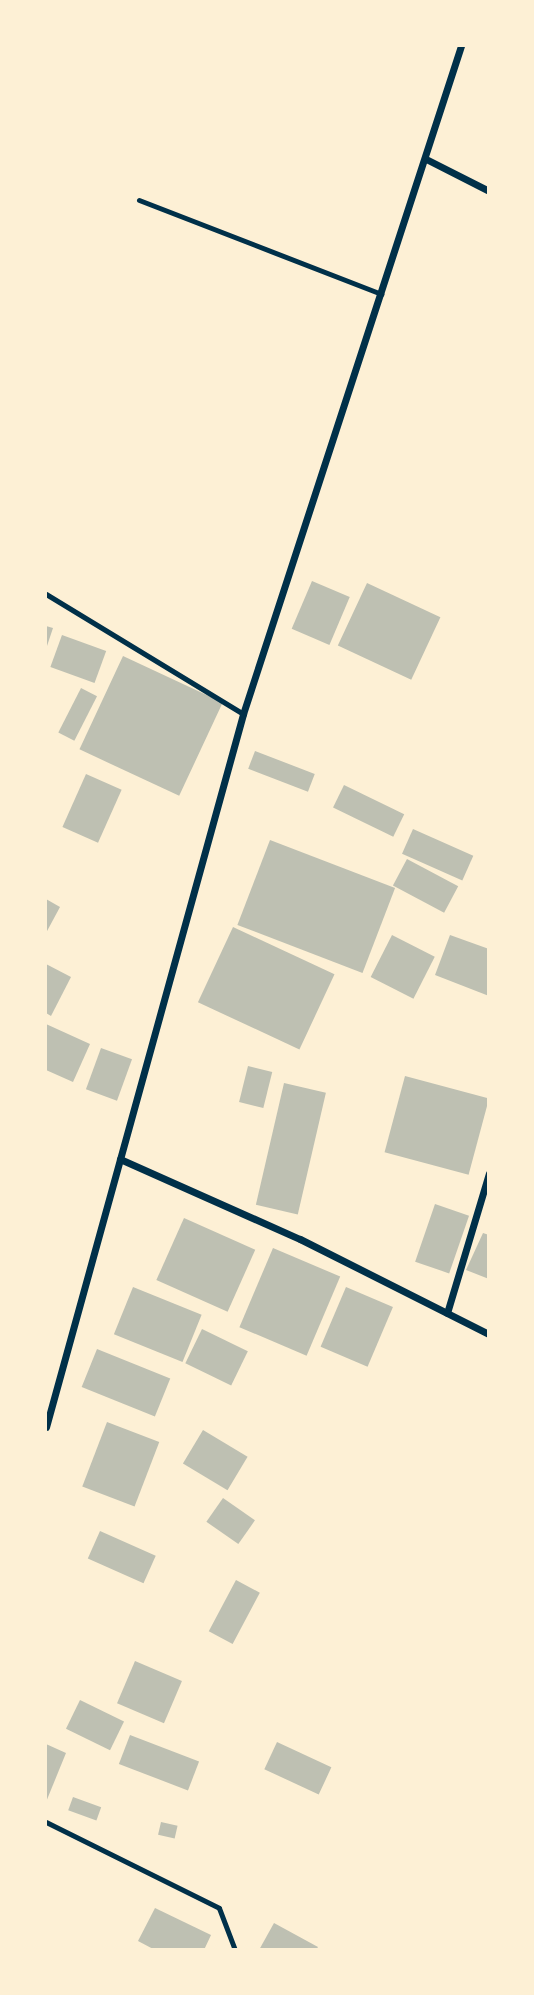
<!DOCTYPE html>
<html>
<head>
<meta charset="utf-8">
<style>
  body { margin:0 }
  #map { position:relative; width:534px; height:1995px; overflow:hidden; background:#fdf0d5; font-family:"Alegreya Sans",sans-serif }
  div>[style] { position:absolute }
  .building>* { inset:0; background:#bec0b2; transform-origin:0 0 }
  .service>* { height:5px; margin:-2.5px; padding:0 2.5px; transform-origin:2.5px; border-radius:2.5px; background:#003049 }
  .minor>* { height:7px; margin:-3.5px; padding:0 3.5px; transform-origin:3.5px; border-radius:3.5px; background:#003049 }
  span { translate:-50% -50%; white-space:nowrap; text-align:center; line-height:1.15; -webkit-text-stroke:5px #fdf0d5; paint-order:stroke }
  .frame { position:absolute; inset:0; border:47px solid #fdf0d5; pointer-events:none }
</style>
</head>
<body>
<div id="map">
  <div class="building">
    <div style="left:312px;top:581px;width:41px;height:52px;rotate:23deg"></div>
    <div style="left:367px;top:583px;width:81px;height:69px;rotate:25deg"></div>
    <div style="clip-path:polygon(46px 626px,53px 628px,46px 649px)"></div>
    <div style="left:62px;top:635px;width:47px;height:34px;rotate:20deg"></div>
    <div style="left:123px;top:656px;width:110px;height:103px;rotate:25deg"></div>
    <div style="left:81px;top:688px;width:18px;height:50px;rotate:27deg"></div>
    <div style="left:255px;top:751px;width:64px;height:19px;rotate:21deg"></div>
    <div style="left:86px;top:774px;width:39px;height:58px;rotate:24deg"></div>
    <div style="left:344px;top:785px;width:67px;height:25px;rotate:26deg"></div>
    <div style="left:413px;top:829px;width:66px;height:27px;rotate:24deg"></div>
    <div style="left:270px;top:840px;width:134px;height:91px;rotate:21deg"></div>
    <div style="left:407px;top:859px;width:58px;height:30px;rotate:28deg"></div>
    <div style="clip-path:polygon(46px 899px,60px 907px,46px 933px)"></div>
    <div style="left:233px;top:927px;width:112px;height:83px;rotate:25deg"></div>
    <div style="left:392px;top:935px;width:48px;height:47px;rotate:27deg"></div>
    <div style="clip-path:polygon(450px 935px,489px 949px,489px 996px,435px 975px)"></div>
    <div style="clip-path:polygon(46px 964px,71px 977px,51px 1016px,46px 1013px)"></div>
    <div style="clip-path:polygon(46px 1024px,90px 1044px,73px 1082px,46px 1070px)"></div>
    <div style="left:101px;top:1048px;width:33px;height:44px;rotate:20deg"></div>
    <div style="left:248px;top:1066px;width:25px;height:37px;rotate:14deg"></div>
    <div style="left:405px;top:1076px;width:87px;height:79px;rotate:15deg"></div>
    <div style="left:284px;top:1083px;width:43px;height:125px;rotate:13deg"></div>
    <div style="left:435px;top:1204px;width:36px;height:61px;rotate:19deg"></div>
    <div style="left:184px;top:1218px;width:78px;height:68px;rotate:24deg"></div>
    <div style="clip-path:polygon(483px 1233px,489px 1235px,489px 1279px,466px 1270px)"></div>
    <div style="left:273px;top:1248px;width:73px;height:86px;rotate:23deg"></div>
    <div style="left:133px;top:1287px;width:74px;height:51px;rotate:22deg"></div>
    <div style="left:346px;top:1287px;width:51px;height:65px;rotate:23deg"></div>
    <div style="left:202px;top:1329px;width:51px;height:38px;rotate:26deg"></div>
    <div style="left:97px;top:1349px;width:79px;height:41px;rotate:22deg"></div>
    <div style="left:107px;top:1422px;width:56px;height:69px;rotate:21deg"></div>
    <div style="left:203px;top:1430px;width:52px;height:39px;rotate:31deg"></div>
    <div style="left:223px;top:1498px;width:39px;height:29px;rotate:35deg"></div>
    <div style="left:100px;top:1531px;width:61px;height:30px;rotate:24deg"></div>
    <div style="left:236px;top:1580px;width:27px;height:58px;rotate:28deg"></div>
    <div style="left:135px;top:1661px;width:51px;height:46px;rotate:23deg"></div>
    <div style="left:80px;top:1700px;width:49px;height:32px;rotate:26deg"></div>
    <div style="left:130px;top:1735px;width:74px;height:31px;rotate:21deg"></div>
    <div style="left:277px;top:1742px;width:60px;height:30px;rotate:25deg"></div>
    <div style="clip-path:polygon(46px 1744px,66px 1753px,46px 1802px)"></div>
    <div style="left:73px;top:1797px;width:30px;height:14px;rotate:20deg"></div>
    <div style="left:161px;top:1822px;width:17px;height:13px;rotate:13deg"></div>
    <div style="clip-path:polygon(155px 1908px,211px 1935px,204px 1950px,155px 1950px,138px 1941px)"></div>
    <div style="clip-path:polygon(274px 1923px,318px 1947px,316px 1950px,259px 1950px)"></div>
  </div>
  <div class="service">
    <div style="left:139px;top:200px;width:260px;rotate:21.2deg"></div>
    <div style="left:46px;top:594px;width:231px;rotate:31.3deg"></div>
    <div style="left:46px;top:1822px;width:193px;rotate:26.4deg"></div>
    <div style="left:219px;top:1908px;width:45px;rotate:69.1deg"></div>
  </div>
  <div class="minor">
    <div style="left:426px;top:159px;width:71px;rotate:26.9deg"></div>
    <div style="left:120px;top:1159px;width:197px;rotate:24deg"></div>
    <div style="left:300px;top:1239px;width:212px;rotate:26.7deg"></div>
    <div style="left:447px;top:1313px;width:146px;rotate:-73.3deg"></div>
    <div style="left:46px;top:1427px;width:740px;rotate:-74.55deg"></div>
    <div style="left:243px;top:714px;width:703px;rotate:-71.93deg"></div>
  </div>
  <div class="frame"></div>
</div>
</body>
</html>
